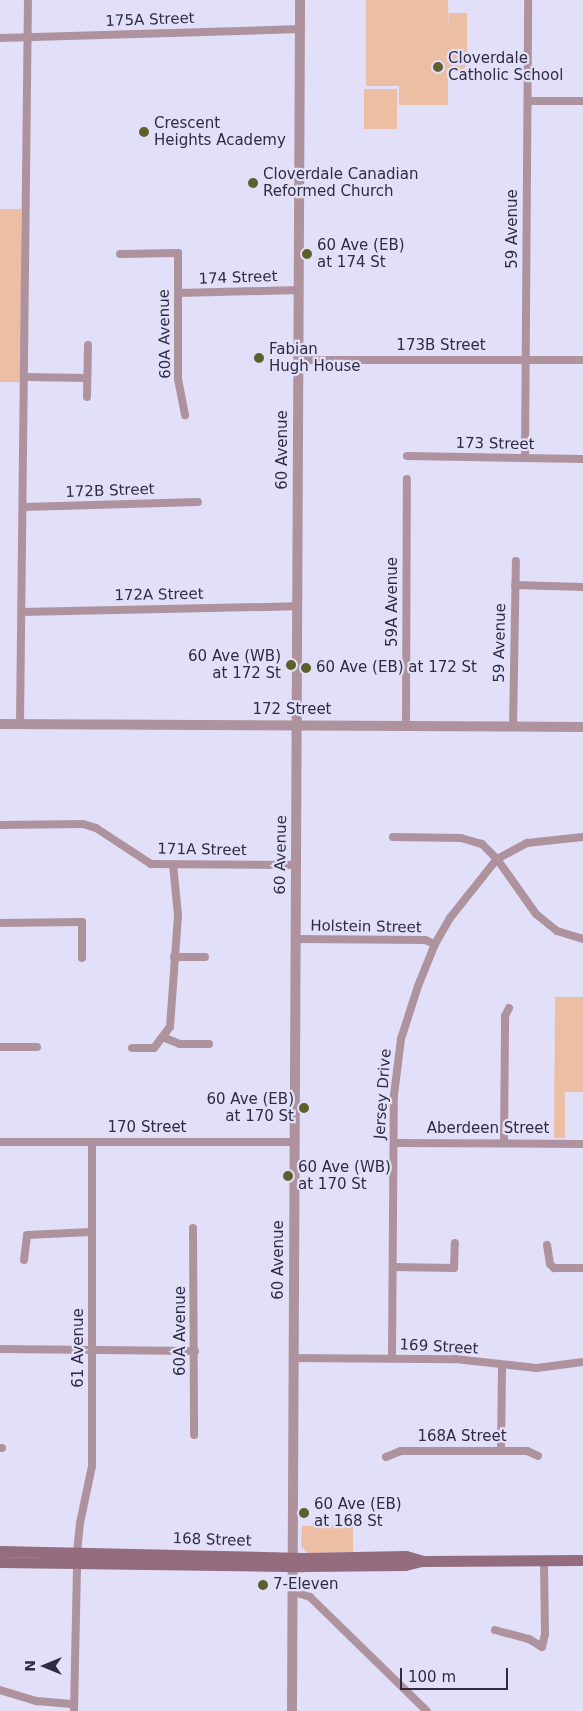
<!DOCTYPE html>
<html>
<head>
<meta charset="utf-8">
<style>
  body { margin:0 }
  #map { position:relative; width:583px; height:1711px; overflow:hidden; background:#e2e0f8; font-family:"DejaVu Sans",sans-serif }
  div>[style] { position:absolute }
  .green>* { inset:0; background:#ecbea4; transform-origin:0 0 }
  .minor>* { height:8px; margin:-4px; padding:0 4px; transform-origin:4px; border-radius:4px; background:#ae939e }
  .tertiary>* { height:10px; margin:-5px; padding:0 5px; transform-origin:5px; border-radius:5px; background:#ae939e }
  .secondary>* { height:11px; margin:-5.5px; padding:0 5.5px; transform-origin:5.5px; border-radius:5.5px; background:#936c7d }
  .dots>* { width:14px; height:14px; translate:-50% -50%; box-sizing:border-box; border:2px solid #e2e0f8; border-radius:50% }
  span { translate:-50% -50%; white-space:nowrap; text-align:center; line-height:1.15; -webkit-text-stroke:4.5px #e2e0f8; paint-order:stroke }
  .street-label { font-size:15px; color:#2f2b42 }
  .poi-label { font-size:15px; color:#2f2b42 }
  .left { translate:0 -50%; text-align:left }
  .right { translate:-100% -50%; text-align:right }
  .north { position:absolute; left:20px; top:1641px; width:50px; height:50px; -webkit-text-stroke:4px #e2e0f8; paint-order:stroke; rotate:270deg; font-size:14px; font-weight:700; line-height:20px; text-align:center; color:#2f2b42 }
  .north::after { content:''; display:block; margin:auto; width:18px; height:22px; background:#2f2b42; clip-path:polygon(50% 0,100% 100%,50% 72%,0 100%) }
  .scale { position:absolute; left:400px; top:1668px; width:108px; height:22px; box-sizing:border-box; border:2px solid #2f2b42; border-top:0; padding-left:6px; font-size:15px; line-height:18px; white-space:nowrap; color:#2f2b42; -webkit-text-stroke:4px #e2e0f8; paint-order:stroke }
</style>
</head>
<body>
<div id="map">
  <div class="green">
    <div style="clip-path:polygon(366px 0,448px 0,449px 30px,449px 13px,467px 13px,467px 64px,462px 71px,448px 70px,448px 105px,399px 105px,399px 86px,366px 86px)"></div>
    <div style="left:364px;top:89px;width:33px;height:40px"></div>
    <div style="left:21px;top:209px;width:173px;height:21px;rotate:90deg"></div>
    <div style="clip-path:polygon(555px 997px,583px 997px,583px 1092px,565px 1092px,565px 1138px,554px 1138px)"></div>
    <div style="clip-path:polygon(353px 1525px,353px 1552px,307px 1553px,301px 1546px,302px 1526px)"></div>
  </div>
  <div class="minor">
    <div style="left:0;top:38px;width:300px;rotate:-1.7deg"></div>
    <div style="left:528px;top:101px;width:55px"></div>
    <div style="left:120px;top:254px;width:58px;rotate:-1deg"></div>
    <div style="left:178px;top:253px;width:126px;rotate:90deg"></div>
    <div style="left:178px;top:379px;width:37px;rotate:79deg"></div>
    <div style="left:178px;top:293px;width:121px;rotate:-1.4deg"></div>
    <div style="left:298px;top:360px;width:285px"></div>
    <div style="left:24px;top:377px;width:63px;rotate:0.9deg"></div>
    <div style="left:87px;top:397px;width:52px;rotate:-88.9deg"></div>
    <div style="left:407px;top:456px;width:176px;rotate:1deg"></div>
    <div style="left:525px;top:458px;width:458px;rotate:-89.6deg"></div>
    <div style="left:23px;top:507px;width:175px;rotate:-1.6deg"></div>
    <div style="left:515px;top:585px;width:68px;rotate:1.7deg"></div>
    <div style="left:22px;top:612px;width:275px;rotate:-1.2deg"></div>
    <div style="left:20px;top:724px;width:724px;rotate:-89.37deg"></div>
    <div style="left:406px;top:726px;width:247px;rotate:-89.8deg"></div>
    <div style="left:513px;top:727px;width:166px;rotate:-89deg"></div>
    <div style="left:0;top:825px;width:83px;rotate:-0.7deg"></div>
    <div style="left:83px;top:824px;width:14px;rotate:17deg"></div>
    <div style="left:96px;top:828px;width:66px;rotate:33.2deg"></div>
    <div style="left:151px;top:864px;width:145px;rotate:0.4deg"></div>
    <div style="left:393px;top:837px;width:68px;rotate:0.8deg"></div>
    <div style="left:461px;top:838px;width:22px;rotate:16deg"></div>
    <div style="left:482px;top:844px;width:21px;rotate:45deg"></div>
    <div style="left:497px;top:859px;width:67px;rotate:54.7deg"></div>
    <div style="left:536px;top:914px;width:27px;rotate:39deg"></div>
    <div style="left:557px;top:931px;width:27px;rotate:17deg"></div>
    <div style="left:0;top:923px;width:82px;rotate:-0.7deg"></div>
    <div style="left:82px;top:922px;width:36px;rotate:90deg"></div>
    <div style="left:295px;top:939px;width:130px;rotate:0.4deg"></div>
    <div style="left:425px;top:940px;width:11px;rotate:22deg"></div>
    <div style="left:174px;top:957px;width:31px"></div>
    <div style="left:165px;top:1038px;width:16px;rotate:22deg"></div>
    <div style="left:180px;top:1044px;width:29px"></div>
    <div style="left:0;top:1047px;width:37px"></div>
    <div style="left:132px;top:1048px;width:22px"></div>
    <div style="left:154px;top:1048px;width:26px;rotate:-53deg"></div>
    <div style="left:170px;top:1027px;width:112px;rotate:-85.9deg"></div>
    <div style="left:178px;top:915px;width:51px;rotate:-95.6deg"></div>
    <div style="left:0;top:1142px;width:294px"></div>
    <div style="left:394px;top:1143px;width:189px;rotate:0.3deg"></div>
    <div style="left:504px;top:1143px;width:127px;rotate:-89.5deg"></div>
    <div style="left:505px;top:1016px;width:9px;rotate:-63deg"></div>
    <div style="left:193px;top:1228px;width:207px;rotate:89.7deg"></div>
    <div style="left:547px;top:1245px;width:19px;rotate:81deg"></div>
    <div style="left:550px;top:1264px;width:6px;rotate:45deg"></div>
    <div style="left:554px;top:1268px;width:29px"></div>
    <div style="left:24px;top:1260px;width:25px;rotate:-83deg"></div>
    <div style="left:27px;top:1235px;width:64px;rotate:-2.7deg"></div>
    <div style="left:393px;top:1267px;width:61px;rotate:0.9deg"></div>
    <div style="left:454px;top:1268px;width:25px;rotate:-88deg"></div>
    <div style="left:0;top:1349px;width:195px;rotate:0.6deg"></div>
    <div style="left:293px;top:1358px;width:162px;rotate:0.4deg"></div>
    <div style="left:455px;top:1359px;width:82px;rotate:6.3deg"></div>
    <div style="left:537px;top:1368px;width:46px;rotate:-7.4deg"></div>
    <div style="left:392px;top:1358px;width:263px;rotate:-89.6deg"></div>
    <div style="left:394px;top:1095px;width:56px;rotate:-82.9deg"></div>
    <div style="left:401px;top:1039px;width:56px;rotate:-72.2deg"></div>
    <div style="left:418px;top:986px;width:45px;rotate:-68deg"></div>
    <div style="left:435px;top:944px;width:30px;rotate:-60deg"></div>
    <div style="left:450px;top:918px;width:75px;rotate:-51.5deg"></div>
    <div style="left:497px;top:859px;width:34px;rotate:-28deg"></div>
    <div style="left:527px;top:843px;width:56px;rotate:-6.1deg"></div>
    <div style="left:0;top:1448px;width:2px"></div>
    <div style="left:501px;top:1450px;width:84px;rotate:-89.3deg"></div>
    <div style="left:386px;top:1457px;width:16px;rotate:-22deg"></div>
    <div style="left:401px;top:1451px;width:126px"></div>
    <div style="left:527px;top:1451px;width:12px;rotate:24deg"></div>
    <div style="left:77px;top:1552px;width:29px;rotate:-84deg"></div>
    <div style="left:80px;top:1523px;width:58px;rotate:-78.1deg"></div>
    <div style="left:92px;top:1466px;width:324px;rotate:-90deg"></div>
    <div style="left:294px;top:1592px;width:17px;rotate:17deg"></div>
    <div style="left:310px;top:1597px;width:163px;rotate:44.3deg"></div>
    <div style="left:495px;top:1630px;width:35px;rotate:15deg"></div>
    <div style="left:529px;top:1639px;width:15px;rotate:32deg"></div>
    <div style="left:542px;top:1647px;width:13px;rotate:-77deg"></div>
    <div style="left:545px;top:1634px;width:74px;rotate:-90.8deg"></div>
    <div style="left:0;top:1690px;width:39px;rotate:17deg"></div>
    <div style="left:37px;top:1701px;width:37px;rotate:5deg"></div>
    <div style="left:74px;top:1711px;width:148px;rotate:-88.8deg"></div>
  </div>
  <div class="tertiary">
    <div style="left:0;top:724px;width:583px;rotate:0.29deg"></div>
    <div style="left:292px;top:1711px;width:1711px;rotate:-89.73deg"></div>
  </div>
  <div class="secondary">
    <div style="left:0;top:1551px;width:303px;rotate:1.3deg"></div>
    <div style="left:303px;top:1558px;width:103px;rotate:-1.1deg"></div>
    <div style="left:406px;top:1556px;width:18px;rotate:16deg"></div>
    <div style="left:423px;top:1561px;width:160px;rotate:-0.4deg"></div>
    <div style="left:0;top:1562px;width:303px;rotate:0.8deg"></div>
    <div style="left:303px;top:1566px;width:102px;rotate:-0.6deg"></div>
    <div style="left:405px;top:1565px;width:16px;rotate:-14deg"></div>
  </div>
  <div class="dots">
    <div style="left:438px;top:67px;background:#5d5f2d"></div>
    <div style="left:144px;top:132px;background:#5d5f2d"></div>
    <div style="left:253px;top:183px;background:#5d5f2d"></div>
    <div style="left:307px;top:254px;background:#5d5f2d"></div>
    <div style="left:259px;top:358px;background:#5d5f2d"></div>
    <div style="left:291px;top:665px;background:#5d5f2d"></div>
    <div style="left:306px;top:668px;background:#5d5f2d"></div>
    <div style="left:304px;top:1108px;background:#5d5f2d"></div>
    <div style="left:288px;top:1176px;background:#5d5f2d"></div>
    <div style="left:304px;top:1513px;background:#5d5f2d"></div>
    <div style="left:263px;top:1585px;background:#5d5f2d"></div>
  </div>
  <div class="street-label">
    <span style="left:150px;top:20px;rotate:-2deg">175A Street</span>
    <span style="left:513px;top:229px;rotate:-90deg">59 Avenue</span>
    <span style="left:238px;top:278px;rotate:-2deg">174 Street</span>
    <span style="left:165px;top:334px;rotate:-91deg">60A Avenue</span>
    <span style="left:441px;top:346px">173B Street</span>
    <span style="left:495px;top:444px;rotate:1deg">173 Street</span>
    <span style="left:283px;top:450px;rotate:-90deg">60 Avenue</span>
    <span style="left:110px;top:491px;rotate:-2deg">172B Street</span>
    <span style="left:159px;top:595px;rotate:-1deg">172A Street</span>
    <span style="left:393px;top:602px;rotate:-90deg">59A Avenue</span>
    <span style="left:500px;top:643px;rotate:-89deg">59 Avenue</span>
    <span style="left:292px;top:710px">172 Street</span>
    <span style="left:202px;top:850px;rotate:1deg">171A Street</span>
    <span style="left:281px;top:855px;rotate:-89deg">60 Avenue</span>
    <span style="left:366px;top:927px;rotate:1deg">Holstein Street</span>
    <span style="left:383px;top:1094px;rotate:-86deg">Jersey Drive</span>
    <span style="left:147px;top:1128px">170 Street</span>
    <span style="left:488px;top:1129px">Aberdeen Street</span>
    <span style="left:279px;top:1260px;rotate:-90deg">60 Avenue</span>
    <span style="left:181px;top:1331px;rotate:-90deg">60A Avenue</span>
    <span style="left:439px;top:1347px;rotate:3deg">169 Street</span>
    <span style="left:79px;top:1348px;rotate:-90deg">61 Avenue</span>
    <span style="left:462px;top:1437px">168A Street</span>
    <span style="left:212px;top:1540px;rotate:2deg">168 Street</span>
  </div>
  <div class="poi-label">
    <span class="left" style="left:448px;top:67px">Cloverdale<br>Catholic School</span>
    <span class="left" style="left:154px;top:132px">Crescent<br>Heights Academy</span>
    <span class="left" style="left:263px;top:183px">Cloverdale Canadian<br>Reformed Church</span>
    <span class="left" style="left:317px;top:254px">60 Ave (EB)<br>at 174 St</span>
    <span class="left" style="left:269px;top:358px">Fabian<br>Hugh House</span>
    <span class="right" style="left:281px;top:665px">60 Ave (WB)<br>at 172 St</span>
    <span class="left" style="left:316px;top:668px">60 Ave (EB) at 172 St</span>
    <span class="right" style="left:294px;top:1108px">60 Ave (EB)<br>at 170 St</span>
    <span class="left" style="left:298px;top:1176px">60 Ave (WB)<br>at 170 St</span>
    <span class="left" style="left:314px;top:1513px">60 Ave (EB)<br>at 168 St</span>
    <span class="left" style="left:273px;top:1585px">7-Eleven</span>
  </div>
  <div class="north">N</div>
  <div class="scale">100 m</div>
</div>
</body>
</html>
